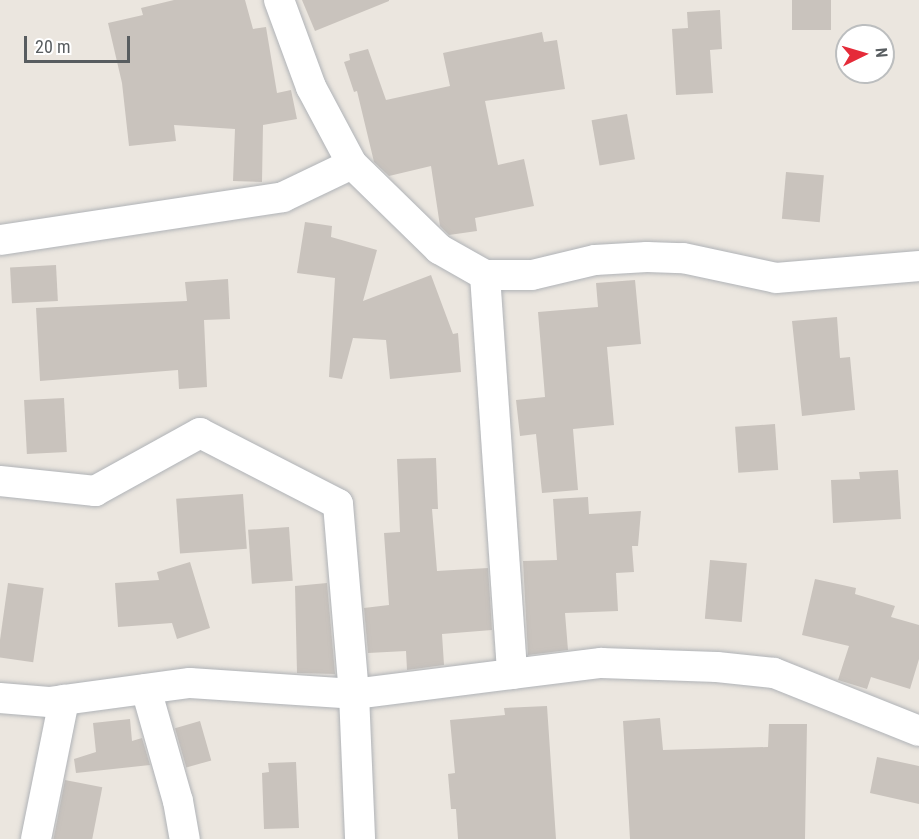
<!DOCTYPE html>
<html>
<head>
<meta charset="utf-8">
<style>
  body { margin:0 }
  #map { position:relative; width:919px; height:839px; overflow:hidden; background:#ebe6df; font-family:"Roboto Condensed",sans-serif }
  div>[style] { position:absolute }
  .building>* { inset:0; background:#c9c3bd; transform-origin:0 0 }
  .roads { filter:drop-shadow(0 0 2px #b0b3b7) drop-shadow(0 0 2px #b0b3b7) }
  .minor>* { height:30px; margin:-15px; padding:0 15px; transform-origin:15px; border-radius:15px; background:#fff }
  span { translate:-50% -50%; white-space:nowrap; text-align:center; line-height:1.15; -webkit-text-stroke:4.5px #fff; paint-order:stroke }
  .north { position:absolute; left:835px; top:24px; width:60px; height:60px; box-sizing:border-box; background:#fff; border:2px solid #bcbebf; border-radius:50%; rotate:85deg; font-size:16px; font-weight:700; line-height:24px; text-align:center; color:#585d60 }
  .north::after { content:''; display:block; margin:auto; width:21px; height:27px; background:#e52b39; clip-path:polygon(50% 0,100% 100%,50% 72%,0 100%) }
  .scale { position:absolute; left:24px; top:36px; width:106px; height:27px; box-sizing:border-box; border:3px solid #585d60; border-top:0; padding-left:8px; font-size:18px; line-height:21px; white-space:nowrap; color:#585d60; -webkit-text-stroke:4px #fff; paint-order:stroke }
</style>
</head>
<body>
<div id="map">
  <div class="building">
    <div style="clip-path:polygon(174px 0,245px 0,253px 29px,266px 27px,277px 93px,291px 90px,297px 119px,263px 125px,262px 182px,233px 181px,235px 129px,174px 125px,176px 141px,129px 146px,122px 83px,108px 23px,143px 15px,141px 8px)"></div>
    <div style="clip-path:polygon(302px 0,389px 0,389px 1px,315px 31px)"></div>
    <div style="left:792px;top:0;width:39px;height:30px"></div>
    <div style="clip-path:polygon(720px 10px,722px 49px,710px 50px,713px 93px,676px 95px,672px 29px,688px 28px,687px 12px)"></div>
    <div style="clip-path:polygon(542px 32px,544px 42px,557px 40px,565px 89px,485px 101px,498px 165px,524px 159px,534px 206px,475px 218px,477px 231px,449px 235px,440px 226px,431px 166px,389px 176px,374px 162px,357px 91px,354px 92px,344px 62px,350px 60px,349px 54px,368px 49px,386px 100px,450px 86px,443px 53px)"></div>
    <div style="left:627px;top:114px;width:46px;height:36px;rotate:80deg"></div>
    <div style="left:786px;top:172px;width:38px;height:47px;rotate:5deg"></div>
    <div style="clip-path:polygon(305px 222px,332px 226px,331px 237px,377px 250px,363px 301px,431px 275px,453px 334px,458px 333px,461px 372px,390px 379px,386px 340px,353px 338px,342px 379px,329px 377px,335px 278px,297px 273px)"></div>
    <div style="left:56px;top:265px;width:36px;height:46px;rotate:87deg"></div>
    <div style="clip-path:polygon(228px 279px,230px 319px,204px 320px,207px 387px,179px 389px,178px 370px,40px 381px,36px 308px,187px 301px,185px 282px)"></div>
    <div style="clip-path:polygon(635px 280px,641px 344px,607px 347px,614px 425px,573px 429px,578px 490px,542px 493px,536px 434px,520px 436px,516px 400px,545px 397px,538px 312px,598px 307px,596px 283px)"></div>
    <div style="clip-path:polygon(837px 317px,840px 358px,850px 357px,855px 410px,802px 416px,792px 321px)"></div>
    <div style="left:64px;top:398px;width:54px;height:40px;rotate:87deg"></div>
    <div style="left:775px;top:424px;width:46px;height:40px;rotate:86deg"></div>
    <div style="clip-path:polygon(436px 458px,438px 509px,432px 509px,437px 571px,488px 568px,492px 630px,442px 634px,444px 665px,407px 670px,406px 651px,368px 653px,364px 608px,389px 605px,384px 533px,400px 532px,397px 459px)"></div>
    <div style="clip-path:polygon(898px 470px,901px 519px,833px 523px,831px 480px,860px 479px,859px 472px)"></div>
    <div style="left:243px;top:494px;width:55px;height:67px;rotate:86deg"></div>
    <div style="clip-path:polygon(588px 497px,589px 514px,641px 511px,638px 546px,632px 546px,634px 572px,616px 573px,618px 611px,565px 613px,568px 650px,528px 655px,523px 561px,557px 560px,553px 499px)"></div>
    <div style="left:289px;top:527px;width:54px;height:41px;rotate:86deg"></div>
    <div style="left:710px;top:560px;width:37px;height:59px;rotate:5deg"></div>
    <div style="clip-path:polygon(190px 562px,210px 628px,177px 639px,172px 623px,118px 627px,115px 583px,159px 580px,157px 572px)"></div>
    <div style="clip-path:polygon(815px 579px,856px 588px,855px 594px,895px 606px,891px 617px,919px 625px,919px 659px,910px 689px,871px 677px,867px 689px,838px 680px,849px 646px,802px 635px)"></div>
    <div style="left:8px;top:583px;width:36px;height:75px;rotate:8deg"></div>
    <div style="clip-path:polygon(327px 583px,335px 674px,297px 673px,295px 586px)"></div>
    <div style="clip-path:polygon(547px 706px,556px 839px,458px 839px,456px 809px,451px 809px,448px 774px,455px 773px,450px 720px,505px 715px,504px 708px)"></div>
    <div style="clip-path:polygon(660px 718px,663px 750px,768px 747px,769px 724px,807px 724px,805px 839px,630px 839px,623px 721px)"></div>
    <div style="clip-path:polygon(130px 719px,132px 741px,142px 738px,150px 765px,76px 773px,74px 759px,96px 752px,93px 723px)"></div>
    <div style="left:200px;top:721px;width:41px;height:26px;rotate:74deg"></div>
    <div style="clip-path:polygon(877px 757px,919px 766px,919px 804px,870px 793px)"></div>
    <div style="clip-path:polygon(296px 762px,299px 828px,264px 829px,262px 773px,269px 772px,268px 763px)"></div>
    <div style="left:65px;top:780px;width:38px;height:60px;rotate:11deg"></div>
  </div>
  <div class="roads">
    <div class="minor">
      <div style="left:279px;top:0;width:93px;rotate:69.8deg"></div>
      <div style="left:311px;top:87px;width:87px;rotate:62deg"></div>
      <div style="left:352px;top:164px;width:122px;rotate:44.3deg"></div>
      <div style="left:439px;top:249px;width:53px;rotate:29.5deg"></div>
      <div style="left:485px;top:275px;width:47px"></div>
      <div style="left:532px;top:275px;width:65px;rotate:-13.4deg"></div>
      <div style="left:595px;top:260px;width:52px;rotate:-3.3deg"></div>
      <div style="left:647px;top:257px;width:36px;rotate:2deg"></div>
      <div style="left:683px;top:258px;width:95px;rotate:12.1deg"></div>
      <div style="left:776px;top:278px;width:144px;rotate:-4.8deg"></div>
      <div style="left:0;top:240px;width:286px;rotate:-8.6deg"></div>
      <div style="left:283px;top:197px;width:76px;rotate:-25.6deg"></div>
      <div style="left:485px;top:275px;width:400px;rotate:86.1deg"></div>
      <div style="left:0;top:481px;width:96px;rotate:6deg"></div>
      <div style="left:95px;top:491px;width:120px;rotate:-28.9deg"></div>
      <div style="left:200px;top:433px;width:155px;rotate:27.2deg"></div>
      <div style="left:338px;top:504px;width:191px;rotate:85.2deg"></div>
      <div style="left:354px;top:694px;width:145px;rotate:87.6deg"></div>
      <div style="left:146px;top:689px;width:116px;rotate:74.1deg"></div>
      <div style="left:178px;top:801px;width:39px;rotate:80deg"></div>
      <div style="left:0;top:698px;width:49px;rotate:4.7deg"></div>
      <div style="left:49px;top:702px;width:142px;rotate:-7.7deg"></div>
      <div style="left:190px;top:683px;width:164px;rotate:3.8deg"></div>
      <div style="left:354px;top:694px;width:249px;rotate:-7.2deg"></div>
      <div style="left:601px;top:663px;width:116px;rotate:2deg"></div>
      <div style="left:717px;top:667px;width:57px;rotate:6deg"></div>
      <div style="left:774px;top:673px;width:156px;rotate:21.8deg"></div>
      <div style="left:36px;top:839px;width:142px;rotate:-78.6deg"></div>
    </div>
  </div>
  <div class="north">N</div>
  <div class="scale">20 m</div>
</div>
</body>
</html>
